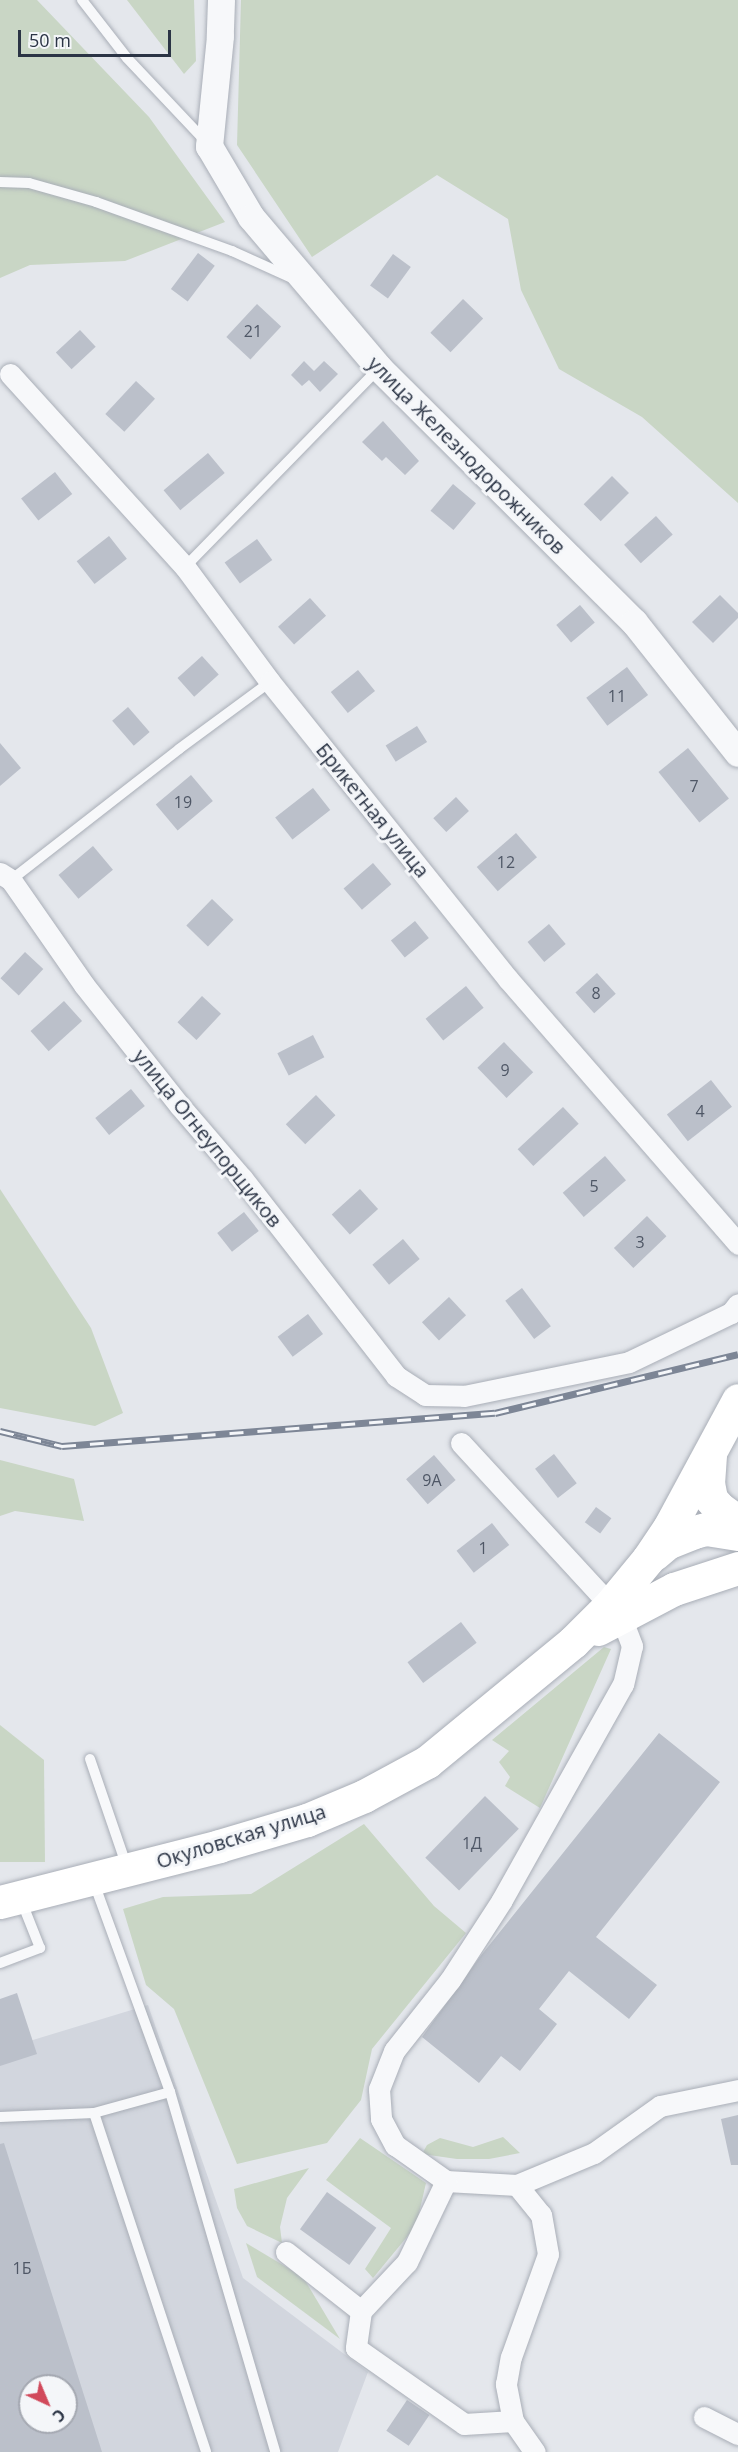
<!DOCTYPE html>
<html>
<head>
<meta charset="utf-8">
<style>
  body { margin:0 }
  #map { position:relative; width:738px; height:2452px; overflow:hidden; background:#e4e7ec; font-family:"Open Sans",sans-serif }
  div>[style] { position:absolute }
  .built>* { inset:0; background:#d2d6de }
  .green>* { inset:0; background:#c9d6c5 }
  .building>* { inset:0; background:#bbc0ca; transform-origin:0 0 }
  .roads { filter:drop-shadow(0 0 2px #a9aeb7) drop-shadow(0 0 2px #a9aeb7) }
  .service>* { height:10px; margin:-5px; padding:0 5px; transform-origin:5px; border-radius:5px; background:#f7f8fa }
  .minor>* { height:21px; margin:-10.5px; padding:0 10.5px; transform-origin:10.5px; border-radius:10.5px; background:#f7f8fa }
  .tertiary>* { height:27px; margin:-13.5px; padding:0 13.5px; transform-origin:13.5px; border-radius:13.5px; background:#f7f8fa }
  .primary>* { height:33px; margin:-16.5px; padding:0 16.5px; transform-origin:16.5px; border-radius:16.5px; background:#fff }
  .rail>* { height:7px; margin-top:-3.5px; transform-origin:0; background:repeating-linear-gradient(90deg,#f4f6f9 0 14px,#7d8696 0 28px); box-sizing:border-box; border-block:2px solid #7d8696 }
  span { translate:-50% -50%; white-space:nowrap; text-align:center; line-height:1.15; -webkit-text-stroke:6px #f4f6f9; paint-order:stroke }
  .number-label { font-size:16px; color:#4f5766 }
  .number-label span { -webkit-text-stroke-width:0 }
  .street-label { font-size:20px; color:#2b3445 }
  .north { position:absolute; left:18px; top:2374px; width:60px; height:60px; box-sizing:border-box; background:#f4f6f9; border:2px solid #a4a8b1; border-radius:50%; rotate:136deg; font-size:16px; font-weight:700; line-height:24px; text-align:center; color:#2b3445 }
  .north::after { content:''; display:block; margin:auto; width:21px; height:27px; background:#d1495b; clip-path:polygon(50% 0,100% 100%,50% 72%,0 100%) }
  .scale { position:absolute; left:18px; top:30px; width:153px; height:27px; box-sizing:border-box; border:3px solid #2b3445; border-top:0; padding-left:8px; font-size:18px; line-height:21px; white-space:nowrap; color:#2b3445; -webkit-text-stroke:4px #f4f6f9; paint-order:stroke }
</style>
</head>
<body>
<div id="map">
  <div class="built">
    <div style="clip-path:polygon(evenodd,148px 2005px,243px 2278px,368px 2372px,338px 2452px,0 2452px,0 2050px,148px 2005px,30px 2386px,66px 2386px,66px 2422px,30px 2422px,30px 2386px)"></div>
  </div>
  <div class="green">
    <div style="clip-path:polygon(0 0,37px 0,149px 117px,225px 222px,125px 261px,30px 265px,0 278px)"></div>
    <div style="clip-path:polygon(127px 0,194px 0,196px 61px,184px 74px)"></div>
    <div style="clip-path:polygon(241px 0,738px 0,738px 503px,642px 417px,559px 369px,521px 290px,508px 219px,437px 175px,312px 257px,237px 145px)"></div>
    <div style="clip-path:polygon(0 1189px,91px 1328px,123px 1413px,95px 1426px,0 1408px)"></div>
    <div style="clip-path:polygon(0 1460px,74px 1479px,84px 1521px,15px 1511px,0 1516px)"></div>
    <div style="clip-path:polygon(604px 1647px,611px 1649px,540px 1808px,505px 1786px,510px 1777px,499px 1762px,509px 1751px,492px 1740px)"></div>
    <div style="clip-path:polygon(0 1725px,44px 1760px,45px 1862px,0 1862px)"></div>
    <div style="clip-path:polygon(364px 1824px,434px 1906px,466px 1933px,372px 2049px,361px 2100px,327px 2143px,237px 2164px,174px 2009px,146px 1985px,123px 1909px,163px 1897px,251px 1894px)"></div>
    <div style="clip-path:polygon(503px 2137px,520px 2153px,489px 2159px,457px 2159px,422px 2154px,427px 2145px,440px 2138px,473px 2147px)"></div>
    <div style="clip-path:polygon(360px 2138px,426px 2183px,416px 2226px,373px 2278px,365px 2269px,391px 2228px,326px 2180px)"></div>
    <div style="clip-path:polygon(309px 2168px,287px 2198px,280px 2227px,282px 2243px,247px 2226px,237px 2208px,234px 2189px)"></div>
    <div style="clip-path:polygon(246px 2243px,303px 2277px,340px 2339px,257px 2277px)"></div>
  </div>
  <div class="building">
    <div style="left:198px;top:253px;width:21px;height:45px;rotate:37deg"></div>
    <div style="left:393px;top:254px;width:22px;height:39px;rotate:36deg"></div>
    <div style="left:463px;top:299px;width:28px;height:47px;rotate:44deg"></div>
    <div style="left:257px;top:304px;width:33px;height:45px;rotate:43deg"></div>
    <div style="left:80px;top:330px;width:23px;height:33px;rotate:47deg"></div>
    <div style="clip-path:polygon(304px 361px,314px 371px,324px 361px,338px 374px,320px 392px,309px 380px,302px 386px,291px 375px)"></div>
    <div style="left:136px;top:381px;width:26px;height:45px;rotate:43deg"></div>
    <div style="clip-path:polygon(383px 421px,419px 461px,405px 475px,386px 457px,382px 461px,362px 442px)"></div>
    <div style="left:208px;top:453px;width:26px;height:58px;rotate:50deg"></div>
    <div style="left:55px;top:472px;width:28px;height:43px;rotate:52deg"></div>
    <div style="left:612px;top:476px;width:24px;height:40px;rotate:45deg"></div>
    <div style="left:453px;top:484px;width:30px;height:35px;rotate:40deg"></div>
    <div style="left:656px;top:516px;width:25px;height:43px;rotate:48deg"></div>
    <div style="left:109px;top:536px;width:29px;height:41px;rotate:52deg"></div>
    <div style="left:257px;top:539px;width:26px;height:40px;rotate:54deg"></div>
    <div style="clip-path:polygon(720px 595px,738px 613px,738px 618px,713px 643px,692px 622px)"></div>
    <div style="left:310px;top:598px;width:24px;height:43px;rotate:48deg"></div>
    <div style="left:580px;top:605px;width:23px;height:31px;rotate:50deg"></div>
    <div style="left:202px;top:656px;width:25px;height:33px;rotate:48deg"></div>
    <div style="left:627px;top:667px;width:35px;height:51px;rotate:53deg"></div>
    <div style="left:358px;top:670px;width:27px;height:35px;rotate:51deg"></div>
    <div style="left:128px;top:707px;width:33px;height:21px;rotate:49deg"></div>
    <div style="left:417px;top:726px;width:19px;height:37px;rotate:58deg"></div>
    <div style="clip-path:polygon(0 743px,21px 768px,0 786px)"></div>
    <div style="left:688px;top:748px;width:65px;height:38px;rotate:51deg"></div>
    <div style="left:191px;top:775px;width:34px;height:46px;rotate:50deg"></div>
    <div style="left:313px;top:788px;width:28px;height:48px;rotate:52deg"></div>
    <div style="left:456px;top:797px;width:19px;height:31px;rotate:47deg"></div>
    <div style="left:516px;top:833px;width:32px;height:52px;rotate:49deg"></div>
    <div style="left:93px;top:846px;width:31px;height:45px;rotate:50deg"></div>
    <div style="left:373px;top:863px;width:28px;height:39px;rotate:49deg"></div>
    <div style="left:212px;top:899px;width:30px;height:37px;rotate:44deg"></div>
    <div style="left:415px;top:921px;width:22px;height:31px;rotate:51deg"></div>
    <div style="left:549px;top:924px;width:26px;height:28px;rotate:50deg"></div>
    <div style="left:25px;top:952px;width:25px;height:36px;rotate:43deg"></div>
    <div style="left:597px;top:973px;width:28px;height:29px;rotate:48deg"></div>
    <div style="left:466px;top:986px;width:28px;height:52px;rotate:51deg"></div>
    <div style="left:202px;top:996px;width:26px;height:36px;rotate:43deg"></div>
    <div style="left:64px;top:1001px;width:27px;height:45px;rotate:48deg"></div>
    <div style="left:313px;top:1035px;width:25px;height:40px;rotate:63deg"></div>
    <div style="left:504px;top:1042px;width:42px;height:37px;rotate:46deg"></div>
    <div style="left:711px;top:1080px;width:34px;height:56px;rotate:52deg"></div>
    <div style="left:131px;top:1089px;width:22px;height:46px;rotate:51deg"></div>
    <div style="left:316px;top:1095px;width:28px;height:42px;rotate:46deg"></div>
    <div style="left:563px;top:1107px;width:23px;height:62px;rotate:47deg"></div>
    <div style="left:605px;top:1156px;width:32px;height:56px;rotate:49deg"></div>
    <div style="left:360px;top:1189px;width:27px;height:38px;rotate:48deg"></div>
    <div style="left:244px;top:1212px;width:24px;height:34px;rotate:52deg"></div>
    <div style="left:647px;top:1216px;width:28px;height:46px;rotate:46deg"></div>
    <div style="left:403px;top:1239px;width:26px;height:40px;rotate:50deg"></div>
    <div style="left:522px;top:1288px;width:48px;height:21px;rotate:53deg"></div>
    <div style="left:449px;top:1297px;width:25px;height:37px;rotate:47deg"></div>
    <div style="left:308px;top:1314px;width:25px;height:38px;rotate:53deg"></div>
    <div style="left:554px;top:1454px;width:37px;height:24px;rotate:52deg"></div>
    <div style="left:434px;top:1455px;width:33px;height:37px;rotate:49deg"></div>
    <div style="left:596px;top:1507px;width:19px;height:19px;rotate:36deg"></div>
    <div style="left:492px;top:1523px;width:28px;height:45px;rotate:52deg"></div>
    <div style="left:461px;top:1622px;width:26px;height:67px;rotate:53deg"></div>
    <div style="clip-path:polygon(659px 1733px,720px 1782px,596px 1937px,657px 1985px,629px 2019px,569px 1971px,539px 2009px,557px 2024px,520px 2071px,501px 2056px,479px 2083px,422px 2037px,479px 1958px)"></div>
    <div style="left:485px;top:1796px;width:47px;height:86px;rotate:44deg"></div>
    <div style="clip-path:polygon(17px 1993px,37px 2054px,0 2066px,0 1999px)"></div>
    <div style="clip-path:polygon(738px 2115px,738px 2165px,731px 2165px,721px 2119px)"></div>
    <div style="clip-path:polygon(evenodd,4px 2143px,70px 2351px,102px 2452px,0 2452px,0 2144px,4px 2143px,30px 2386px,66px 2386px,66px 2422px,30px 2422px,30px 2386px)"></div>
    <div style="left:327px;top:2192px;width:61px;height:46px;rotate:36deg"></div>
    <div style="left:407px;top:2400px;width:27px;height:37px;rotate:34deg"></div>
  </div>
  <div class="roads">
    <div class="service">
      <div style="left:82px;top:0;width:73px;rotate:52.2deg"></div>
      <div style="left:127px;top:58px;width:117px;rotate:46.7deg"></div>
      <div style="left:0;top:182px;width:29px;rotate:2deg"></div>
      <div style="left:29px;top:183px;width:70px;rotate:15.8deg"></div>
      <div style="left:96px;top:202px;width:145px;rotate:19.8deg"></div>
      <div style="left:232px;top:251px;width:68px;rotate:24.3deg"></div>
      <div style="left:185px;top:567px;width:278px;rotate:-45.7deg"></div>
      <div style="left:11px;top:880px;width:213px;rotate:-37.9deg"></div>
      <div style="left:179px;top:749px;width:113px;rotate:-36.4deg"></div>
      <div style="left:90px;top:1759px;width:114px;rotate:71.1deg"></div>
      <div style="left:94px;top:1883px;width:222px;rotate:70deg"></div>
      <div style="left:170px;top:2092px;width:375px;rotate:73.7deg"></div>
      <div style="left:0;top:1963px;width:43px;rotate:-20.6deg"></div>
      <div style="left:40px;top:1948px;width:52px;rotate:-111.6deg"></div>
      <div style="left:94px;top:2113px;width:357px;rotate:71.7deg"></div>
      <div style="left:0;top:2117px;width:94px;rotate:-2.4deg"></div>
      <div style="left:94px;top:2113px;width:79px;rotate:-15.4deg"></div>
    </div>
    <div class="minor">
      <div style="left:10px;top:374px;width:261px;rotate:47.8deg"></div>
      <div style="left:185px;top:567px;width:143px;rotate:53.5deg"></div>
      <div style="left:270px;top:682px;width:381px;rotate:51.3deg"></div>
      <div style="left:508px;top:979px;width:351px;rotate:49deg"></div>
      <div style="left:0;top:873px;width:13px;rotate:32deg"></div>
      <div style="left:11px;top:880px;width:128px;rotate:55.2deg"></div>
      <div style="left:84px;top:985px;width:154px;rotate:51.6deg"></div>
      <div style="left:180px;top:1106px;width:95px;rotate:49.3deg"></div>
      <div style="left:242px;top:1178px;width:251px;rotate:52.1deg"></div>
      <div style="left:396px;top:1376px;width:35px;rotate:33deg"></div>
      <div style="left:425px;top:1395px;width:39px;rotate:1deg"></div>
      <div style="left:464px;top:1396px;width:168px;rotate:-11.6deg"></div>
      <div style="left:629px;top:1362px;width:113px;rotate:-25.7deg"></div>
      <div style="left:731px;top:1313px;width:11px;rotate:-52deg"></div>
      <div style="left:461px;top:1443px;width:236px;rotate:47.4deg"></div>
      <div style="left:621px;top:1617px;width:31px;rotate:69deg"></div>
      <div style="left:632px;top:1646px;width:39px;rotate:103deg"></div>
      <div style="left:623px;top:1684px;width:248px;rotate:119.3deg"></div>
      <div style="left:502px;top:1900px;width:95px;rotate:123deg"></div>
      <div style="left:450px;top:1980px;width:90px;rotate:128.3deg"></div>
      <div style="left:394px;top:2051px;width:41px;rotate:111.5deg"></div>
      <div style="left:379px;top:2089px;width:30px;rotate:86deg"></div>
      <div style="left:381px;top:2119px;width:30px;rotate:62deg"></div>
      <div style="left:395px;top:2145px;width:62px;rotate:35.2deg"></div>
      <div style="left:446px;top:2181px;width:71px;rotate:3.2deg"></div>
      <div style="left:517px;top:2185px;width:83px;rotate:-22.6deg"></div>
      <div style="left:594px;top:2153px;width:81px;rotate:-35.5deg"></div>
      <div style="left:660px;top:2106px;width:80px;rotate:-11.6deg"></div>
      <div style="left:286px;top:2252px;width:95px;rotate:38.2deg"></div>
      <div style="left:361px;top:2311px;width:37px;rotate:98deg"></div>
      <div style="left:356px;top:2348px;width:132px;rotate:35.1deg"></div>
      <div style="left:464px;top:2424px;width:49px;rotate:-3.5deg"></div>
      <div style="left:513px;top:2421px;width:38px;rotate:55deg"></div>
      <div style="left:361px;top:2311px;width:67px;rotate:-46.8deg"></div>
      <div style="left:407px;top:2262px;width:90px;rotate:-64.3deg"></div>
      <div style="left:704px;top:2417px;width:38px;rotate:27deg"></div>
      <div style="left:513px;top:2421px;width:38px;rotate:-101deg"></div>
      <div style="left:506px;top:2384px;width:27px;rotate:-80deg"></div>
      <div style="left:511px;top:2357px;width:109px;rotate:-70.2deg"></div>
      <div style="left:548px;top:2254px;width:40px;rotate:-100deg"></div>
      <div style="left:541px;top:2215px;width:38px;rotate:-129deg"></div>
    </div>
    <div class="tertiary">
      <div style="left:221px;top:0;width:36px;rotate:92deg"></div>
      <div style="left:220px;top:36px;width:111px;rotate:95.7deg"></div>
      <div style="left:209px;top:146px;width:82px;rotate:59.4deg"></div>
      <div style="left:251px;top:217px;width:198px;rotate:49.7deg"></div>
      <div style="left:379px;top:368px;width:360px;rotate:44.9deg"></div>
      <div style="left:634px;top:622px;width:167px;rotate:51.6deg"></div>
    </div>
    <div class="primary">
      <div style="left:710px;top:1455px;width:28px;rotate:94deg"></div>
      <div style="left:708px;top:1483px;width:16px;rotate:79deg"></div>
      <div style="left:711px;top:1499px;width:12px;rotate:48deg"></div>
      <div style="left:719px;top:1508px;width:24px;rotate:36deg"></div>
      <div style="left:654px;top:1554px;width:17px;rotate:-40deg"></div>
      <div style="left:667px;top:1543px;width:29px;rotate:-22deg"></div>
      <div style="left:694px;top:1532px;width:12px;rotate:-14deg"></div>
      <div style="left:706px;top:1529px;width:32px;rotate:9deg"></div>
      <div style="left:598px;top:1629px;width:86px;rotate:-27.8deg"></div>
      <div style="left:674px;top:1589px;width:67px;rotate:-18.2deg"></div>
      <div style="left:0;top:1902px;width:226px;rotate:-14.3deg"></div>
      <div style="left:219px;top:1846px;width:92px;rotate:-16.5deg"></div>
      <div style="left:307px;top:1820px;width:62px;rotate:-22.8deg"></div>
      <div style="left:364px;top:1796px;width:72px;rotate:-28.4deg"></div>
      <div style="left:427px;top:1762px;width:189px;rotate:-39.4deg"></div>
      <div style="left:573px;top:1642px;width:54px;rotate:-45deg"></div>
      <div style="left:611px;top:1604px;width:58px;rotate:-50.6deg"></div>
      <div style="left:648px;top:1559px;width:40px;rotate:-56deg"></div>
      <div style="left:670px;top:1526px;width:143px;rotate:-61.6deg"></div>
    </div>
  </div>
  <div class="rail">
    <div style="left:0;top:1431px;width:64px;rotate:13.6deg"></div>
    <div style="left:62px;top:1446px;width:434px;rotate:-4.4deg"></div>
    <div style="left:495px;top:1413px;width:250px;rotate:-13.6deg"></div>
  </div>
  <div class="number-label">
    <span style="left:253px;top:331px">21</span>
    <span style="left:617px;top:696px">11</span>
    <span style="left:694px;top:786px">7</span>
    <span style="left:183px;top:802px">19</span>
    <span style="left:506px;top:862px">12</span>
    <span style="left:596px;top:993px">8</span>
    <span style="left:505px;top:1070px">9</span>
    <span style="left:700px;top:1111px">4</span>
    <span style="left:594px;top:1186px">5</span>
    <span style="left:640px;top:1242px">3</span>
    <span style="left:432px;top:1480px">9А</span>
    <span style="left:483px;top:1548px">1</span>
    <span style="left:472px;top:1843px">1Д</span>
    <span style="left:22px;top:2268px">1Б</span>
  </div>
  <div class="street-label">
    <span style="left:467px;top:455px;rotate:45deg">улица Железнодорожников</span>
    <span style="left:373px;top:810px;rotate:51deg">Брикетная улица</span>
    <span style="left:208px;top:1138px;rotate:51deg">улица Огнеупорщиков</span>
    <span style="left:241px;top:1836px;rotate:-17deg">Окуловская улица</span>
  </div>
  <div class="north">С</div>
  <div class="scale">50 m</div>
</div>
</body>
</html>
